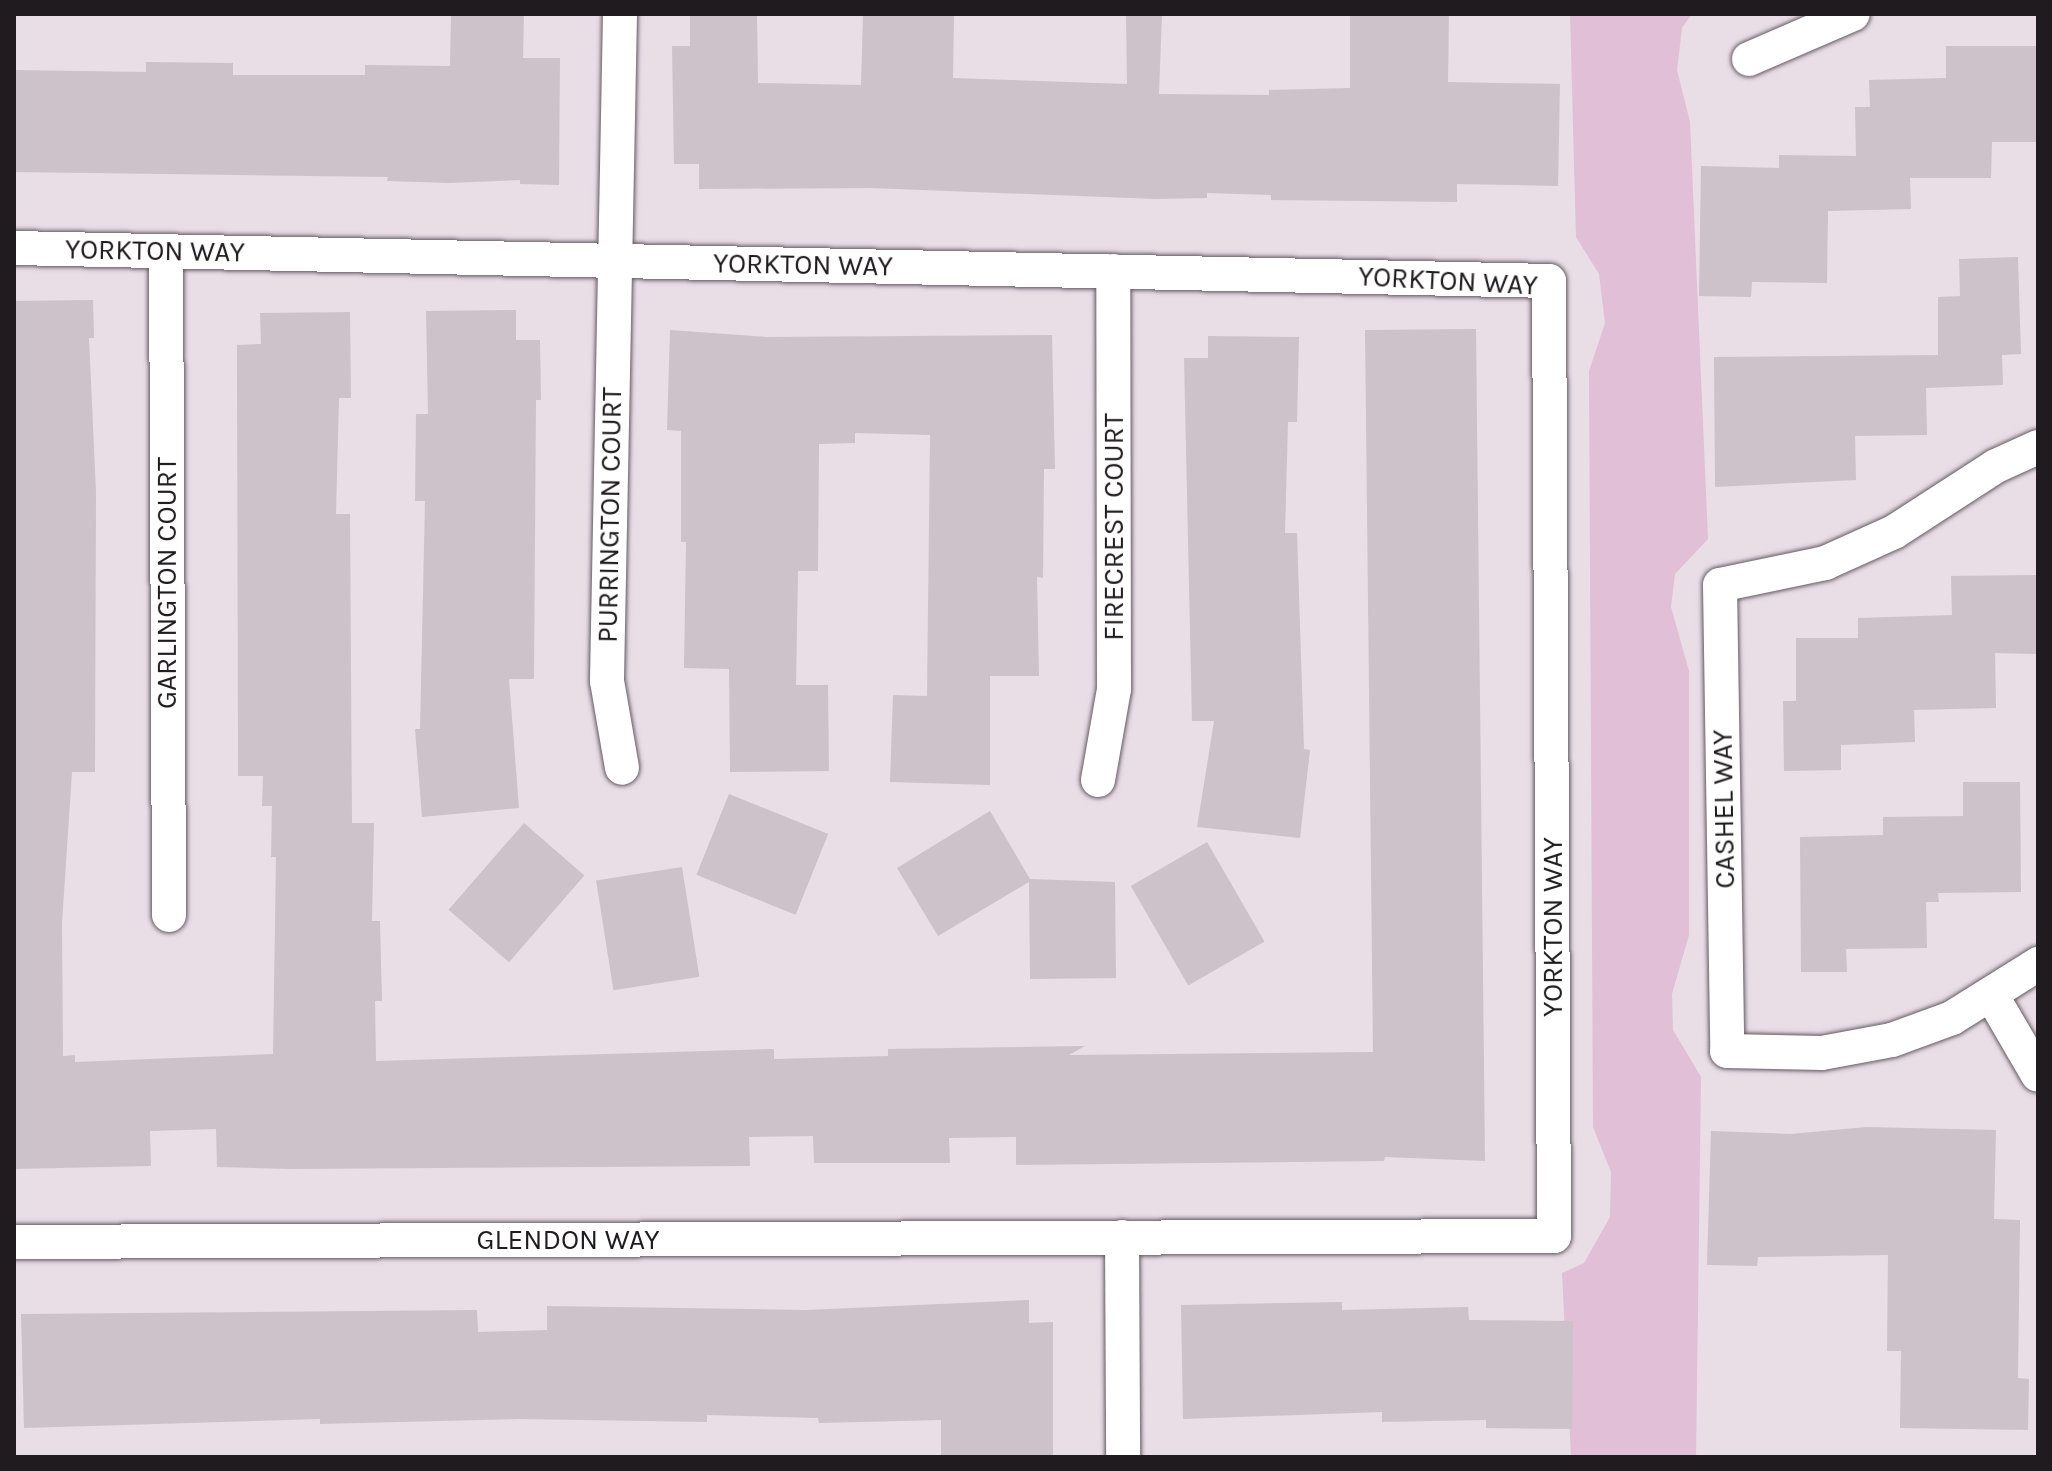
<!DOCTYPE html>
<html>
<head>
<meta charset="utf-8">
<style>
  body { margin:0 }
  #map { position:relative; width:2052px; height:1471px; overflow:hidden; background:#e9dde6; font-family:Karla,sans-serif }
  div>[style] { position:absolute }
  .green>* { inset:0; background:#e0bfd7 }
  .building>* { inset:0; background:#cdc1ca; transform-origin:0 0 }
  .roads { filter:drop-shadow(0 0 2px #645a62) drop-shadow(0 0 2px #645a62) }
  .street>* { height:34px; margin:-17px; padding:0 17px; transform-origin:17px; border-radius:17px; background:#fff }
  span { translate:-50% -50%; white-space:nowrap; text-align:center; line-height:1.15; -webkit-text-stroke:6px #fff; paint-order:stroke }
  .street-label { font-size:28px; color:#1f1b1e }
  .frame { position:absolute; inset:0; border:16px solid #1f1b1e; pointer-events:none }
</style>
</head>
<body>
<div id="map">
  <div class="green">
    <div style="clip-path:polygon(1570px 14px,1692px 14px,1682px 28px,1677px 70px,1690px 122px,1708px 539px,1675px 574px,1671px 607px,1689px 671px,1689px 935px,1672px 994px,1673px 1030px,1701px 1077px,1696px 1457px,1571px 1457px,1562px 1273px,1584px 1263px,1610px 1217px,1611px 1172px,1593px 1127px,1589px 371px,1605px 323px,1599px 274px,1576px 237px)"></div>
  </div>
  <div class="building">
    <div style="clip-path:polygon(451px 14px,524px 14px,523px 58px,560px 58px,559px 185px,520px 184px,520px 180px,449px 183px,387px 181px,388px 177px,14px 172px,14px 70px,146px 72px,146px 62px,233px 63px,233px 75px,365px 75px,365px 65px,450px 66px)"></div>
    <div style="clip-path:polygon(690px 14px,757px 14px,758px 83px,861px 85px,863px 14px,954px 14px,953px 78px,1127px 84px,1126px 14px,1162px 14px,1159px 94px,1269px 95px,1269px 90px,1350px 88px,1350px 14px,1449px 14px,1448px 82px,1560px 84px,1558px 186px,1457px 184px,1457px 202px,1271px 200px,1271px 195px,1207px 193px,1207px 198px,1156px 199px,870px 188px,699px 189px,699px 164px,674px 164px,672px 46px,690px 46px)"></div>
    <div style="clip-path:polygon(1946px 46px,2038px 46px,2038px 142px,1992px 142px,1991px 178px,1910px 178px,1911px 209px,1828px 211px,1827px 283px,1752px 282px,1751px 297px,1699px 296px,1701px 166px,1779px 168px,1779px 155px,1856px 156px,1855px 107px,1870px 107px,1869px 80px,1946px 78px)"></div>
    <div style="clip-path:polygon(2018px 257px,2021px 354px,2002px 355px,2003px 385px,1926px 388px,1927px 435px,1855px 436px,1856px 480px,1715px 487px,1714px 357px,1938px 355px,1938px 297px,1960px 296px,1959px 259px)"></div>
    <div style="clip-path:polygon(93px 300px,94px 338px,89px 338px,96px 492px,95px 772px,72px 772px,62px 923px,63px 1056px,75px 1055px,75px 1062px,273px 1054px,276px 857px,271px 857px,272px 806px,262px 806px,263px 776px,238px 776px,237px 345px,261px 344px,260px 313px,350px 312px,351px 398px,339px 398px,336px 514px,350px 514px,352px 823px,374px 823px,372px 921px,380px 921px,382px 1001px,375px 1001px,376px 1061px,774px 1049px,774px 1059px,888px 1056px,888px 1049px,1085px 1046px,1069px 1055px,1373px 1052px,1365px 330px,1476px 329px,1485px 1161px,1385px 1157px,1384px 1161px,1016px 1165px,1016px 1137px,949px 1138px,950px 1163px,814px 1163px,813px 1136px,749px 1137px,750px 1166px,290px 1169px,217px 1167px,216px 1129px,150px 1131px,151px 1166px,14px 1169px,14px 301px)"></div>
    <div style="clip-path:polygon(516px 310px,516px 340px,540px 340px,541px 400px,536px 400px,534px 679px,509px 679px,519px 808px,422px 817px,415px 729px,420px 729px,425px 501px,415px 501px,416px 414px,428px 414px,426px 311px)"></div>
    <div style="clip-path:polygon(670px 330px,766px 337px,1052px 335px,1055px 469px,1044px 469px,1043px 578px,1037px 577px,1039px 676px,990px 676px,990px 785px,890px 782px,893px 695px,927px 696px,930px 435px,855px 433px,855px 443px,819px 444px,818px 571px,798px 571px,796px 685px,828px 685px,829px 771px,730px 772px,729px 669px,684px 668px,686px 542px,681px 542px,681px 431px,667px 430px)"></div>
    <div style="clip-path:polygon(1208px 336px,1299px 337px,1297px 422px,1288px 422px,1285px 533px,1297px 533px,1304px 749px,1310px 750px,1300px 838px,1197px 827px,1214px 721px,1192px 721px,1184px 358px,1208px 358px)"></div>
    <div style="clip-path:polygon(2038px 575px,2038px 654px,1995px 653px,1996px 708px,1914px 710px,1915px 742px,1841px 745px,1841px 770px,1784px 771px,1783px 701px,1796px 701px,1796px 638px,1858px 638px,1858px 618px,1952px 615px,1951px 576px)"></div>
    <div style="clip-path:polygon(1963px 782px,2020px 782px,2021px 892px,1938px 893px,1939px 902px,1926px 902px,1927px 948px,1846px 949px,1847px 972px,1801px 972px,1800px 837px,1883px 835px,1883px 817px,1963px 816px)"></div>
    <div style="left:729px;top:794px;width:107px;height:87px;rotate:22deg"></div>
    <div style="clip-path:polygon(990px 811px,1030px 879px,1115px 882px,1116px 978px,1030px 979px,1029px 882px,938px 936px,897px 868px)"></div>
    <div style="left:524px;top:823px;width:80px;height:115px;rotate:41deg"></div>
    <div style="left:1207px;top:842px;width:115px;height:88px;rotate:60deg"></div>
    <div style="left:682px;top:867px;width:111px;height:87px;rotate:81deg"></div>
    <div style="clip-path:polygon(1866px 1127px,1996px 1130px,1994px 1219px,2020px 1220px,2018px 1378px,2029px 1379px,2028px 1430px,1900px 1428px,1901px 1351px,1887px 1351px,1888px 1255px,1758px 1257px,1757px 1266px,1707px 1265px,1711px 1131px,1790px 1134px)"></div>
    <div style="clip-path:polygon(1029px 1300px,1029px 1323px,1053px 1322px,1053px 1457px,941px 1457px,941px 1420px,819px 1423px,818px 1418px,707px 1415px,707px 1422px,520px 1419px,320px 1424px,320px 1419px,24px 1428px,21px 1314px,477px 1310px,478px 1332px,547px 1330px,547px 1306px,806px 1310px)"></div>
    <div style="clip-path:polygon(1342px 1302px,1342px 1310px,1468px 1307px,1469px 1320px,1573px 1321px,1572px 1429px,1486px 1428px,1486px 1420px,1382px 1422px,1382px 1412px,1183px 1419px,1181px 1305px)"></div>
  </div>
  <div class="roads">
    <div class="street">
      <div style="left:620px;top:14px;width:667px;rotate:91.12deg"></div>
      <div style="left:607px;top:681px;width:88px;rotate:80.2deg"></div>
      <div style="left:1749px;top:59px;width:113px;rotate:-23.4deg"></div>
      <div style="left:14px;top:248px;width:1535px;rotate:1.23deg"></div>
      <div style="left:1549px;top:281px;width:955px;rotate:89.7deg"></div>
      <div style="left:1554px;top:1236px;width:1540px;rotate:179.78deg"></div>
      <div style="left:166px;top:251px;width:664px;rotate:89.74deg"></div>
      <div style="left:2038px;top:447px;width:46px;rotate:155.7deg"></div>
      <div style="left:1996px;top:466px;width:121px;rotate:147.1deg"></div>
      <div style="left:1894px;top:532px;width:76px;rotate:155.8deg"></div>
      <div style="left:1825px;top:563px;width:107px;rotate:168.2deg"></div>
      <div style="left:1720px;top:585px;width:466px;rotate:89.1deg"></div>
      <div style="left:1727px;top:1051px;width:95px;rotate:1.2deg"></div>
      <div style="left:1822px;top:1053px;width:71px;rotate:-10.5deg"></div>
      <div style="left:1892px;top:1040px;width:64px;rotate:-20.1deg"></div>
      <div style="left:1952px;top:1018px;width:102px;rotate:-32.1deg"></div>
      <div style="left:1098px;top:780px;width:92px;rotate:-80deg"></div>
      <div style="left:1114px;top:689px;width:418px;rotate:-90.1deg"></div>
      <div style="left:1992px;top:996px;width:91px;rotate:59.8deg"></div>
      <div style="left:1122px;top:1237px;width:220px;rotate:89.7deg"></div>
    </div>
  </div>
  <div class="street-label">
    <span style="left:155px;top:251px;rotate:1deg">YORKTON WAY</span>
    <span style="left:803px;top:265px;rotate:1deg">YORKTON WAY</span>
    <span style="left:1448px;top:281px;rotate:3deg">YORKTON WAY</span>
    <span style="left:610px;top:515px;rotate:-89deg">PURRINGTON COURT</span>
    <span style="left:1114px;top:527px;rotate:-90deg">FIRECREST COURT</span>
    <span style="left:167px;top:583px;rotate:-90deg">GARLINGTON COURT</span>
    <span style="left:1724px;top:809px;rotate:-91deg">CASHEL WAY</span>
    <span style="left:1553px;top:927px;rotate:-90deg">YORKTON WAY</span>
    <span style="left:568px;top:1240px">GLENDON WAY</span>
  </div>
  <div class="frame"></div>
</div>
</body>
</html>
